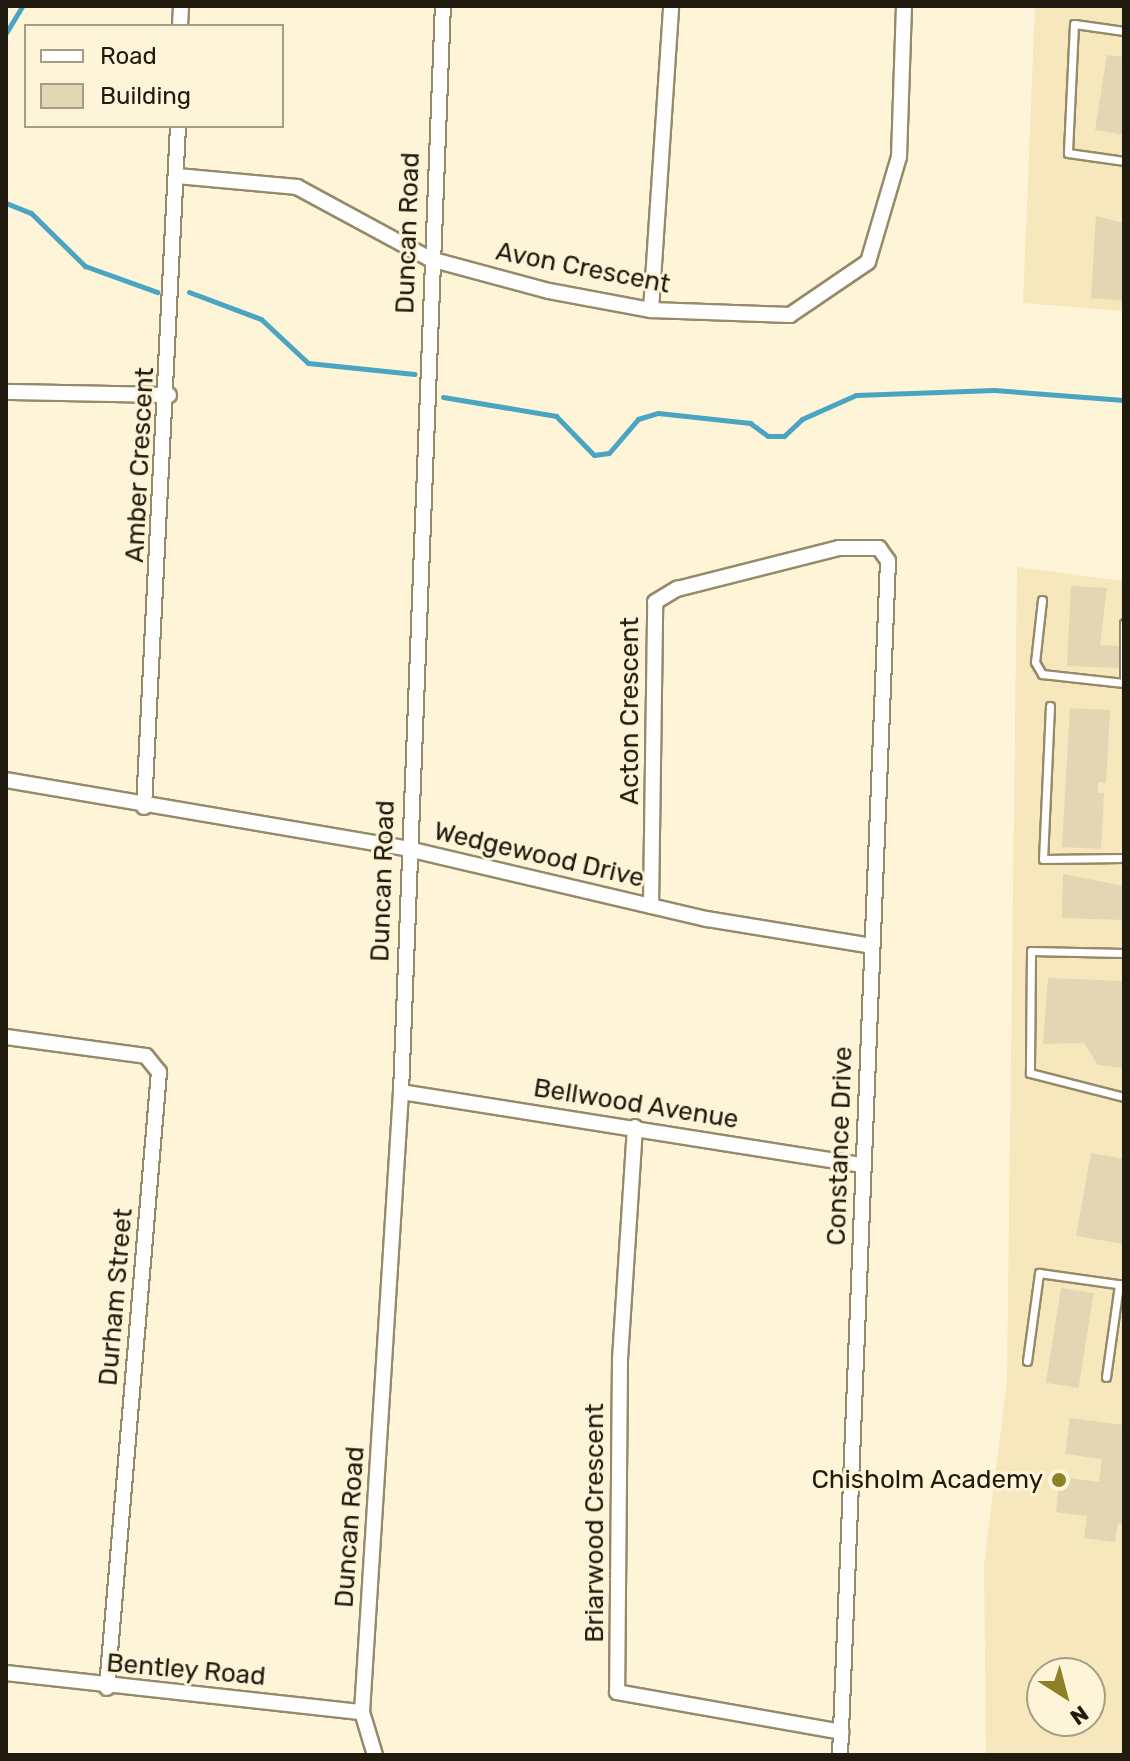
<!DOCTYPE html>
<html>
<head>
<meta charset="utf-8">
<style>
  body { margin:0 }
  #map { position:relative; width:1130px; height:1761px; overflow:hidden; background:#fef4d7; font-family:Rubik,sans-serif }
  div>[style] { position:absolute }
  .built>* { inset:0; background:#f6e7bc }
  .stream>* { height:5px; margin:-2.5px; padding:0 2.5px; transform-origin:2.5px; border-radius:2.5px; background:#4aa5c2 }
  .building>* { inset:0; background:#e3d6b3; transform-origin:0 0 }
  .roads { filter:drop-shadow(2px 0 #958a69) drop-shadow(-2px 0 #958a69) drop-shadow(0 2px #958a69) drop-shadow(0 -2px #958a69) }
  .lane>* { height:7px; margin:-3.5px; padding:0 3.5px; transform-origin:3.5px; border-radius:3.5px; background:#fff }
  .street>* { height:14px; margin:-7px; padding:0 7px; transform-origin:7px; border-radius:7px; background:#fff }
  .dots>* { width:22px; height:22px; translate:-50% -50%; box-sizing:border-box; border:4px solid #fef4d7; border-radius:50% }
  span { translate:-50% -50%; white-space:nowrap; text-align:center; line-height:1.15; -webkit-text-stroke:6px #fef4d7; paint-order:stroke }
  .street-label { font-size:26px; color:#201b0e }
  .poi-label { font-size:26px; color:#201b0e }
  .right { translate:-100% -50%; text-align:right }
  .frame { position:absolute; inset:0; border:8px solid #201b0e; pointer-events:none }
  .legend { position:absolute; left:24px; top:24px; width:260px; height:104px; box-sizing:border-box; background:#fef4d7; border:2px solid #a59d87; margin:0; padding:10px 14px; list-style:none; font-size:24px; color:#201b0e }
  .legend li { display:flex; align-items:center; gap:16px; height:40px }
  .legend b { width:40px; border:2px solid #a59d87 }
  .north { position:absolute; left:1026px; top:1657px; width:80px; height:80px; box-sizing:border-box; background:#fef4d7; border:2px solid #a59d87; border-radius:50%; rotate:144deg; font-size:22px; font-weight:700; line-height:32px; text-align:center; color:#201b0e }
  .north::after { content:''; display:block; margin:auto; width:28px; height:36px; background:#8e8027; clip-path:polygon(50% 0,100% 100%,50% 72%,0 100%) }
</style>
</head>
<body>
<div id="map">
  <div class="built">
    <div style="clip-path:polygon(1035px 6px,1124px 6px,1124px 311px,1023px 303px)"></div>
    <div style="clip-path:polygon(evenodd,1017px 567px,1124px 581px,1124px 1755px,986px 1755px,984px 1563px,1007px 1380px,1017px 567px,1042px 1673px,1090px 1673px,1090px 1721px,1042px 1721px,1042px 1673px)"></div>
  </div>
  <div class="stream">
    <div style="left:6px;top:33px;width:31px;rotate:-59deg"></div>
    <div style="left:6px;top:203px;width:27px;rotate:22deg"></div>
    <div style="left:31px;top:213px;width:76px;rotate:44.5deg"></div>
    <div style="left:85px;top:266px;width:77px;rotate:19.9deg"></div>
    <div style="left:189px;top:292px;width:77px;rotate:20.6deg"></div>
    <div style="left:261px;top:319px;width:64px;rotate:43.1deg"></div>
    <div style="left:308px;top:363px;width:107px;rotate:5.9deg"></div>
    <div style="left:443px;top:397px;width:115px;rotate:9.5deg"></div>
    <div style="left:556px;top:416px;width:54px;rotate:45.7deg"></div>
    <div style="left:594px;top:455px;width:15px;rotate:-8deg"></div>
    <div style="left:609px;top:453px;width:45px;rotate:-49.5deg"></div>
    <div style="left:638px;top:419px;width:21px;rotate:-17deg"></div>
    <div style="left:658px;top:413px;width:93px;rotate:6.2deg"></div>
    <div style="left:750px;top:423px;width:22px;rotate:36deg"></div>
    <div style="left:768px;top:436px;width:16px"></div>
    <div style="left:784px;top:436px;width:25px;rotate:-43deg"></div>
    <div style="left:802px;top:419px;width:59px;rotate:-24deg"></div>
    <div style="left:856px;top:395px;width:138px;rotate:-2.1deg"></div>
    <div style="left:994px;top:390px;width:130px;rotate:4.4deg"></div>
  </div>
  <div class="building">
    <div style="clip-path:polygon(1107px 55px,1124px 57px,1124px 135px,1095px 130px)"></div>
    <div style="clip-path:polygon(1096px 216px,1124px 223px,1124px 301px,1091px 298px)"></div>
    <div style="clip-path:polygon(1071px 586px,1107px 588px,1100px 645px,1121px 646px,1120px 668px,1067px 666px)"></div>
    <div style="clip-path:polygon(1070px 708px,1110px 710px,1106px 783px,1098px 782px,1098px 793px,1104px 793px,1101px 849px,1062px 847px)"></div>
    <div style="clip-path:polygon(1063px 874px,1124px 886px,1124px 920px,1062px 918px)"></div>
    <div style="clip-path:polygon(1048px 978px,1124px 981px,1124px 1068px,1098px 1065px,1084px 1043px,1043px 1044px)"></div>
    <div style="clip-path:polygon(1091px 1153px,1124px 1159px,1124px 1244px,1076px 1236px)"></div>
    <div style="left:1061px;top:1288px;width:33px;height:96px;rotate:9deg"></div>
    <div style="clip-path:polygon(1070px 1418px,1124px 1425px,1124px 1524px,1118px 1523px,1115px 1542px,1084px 1538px,1087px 1516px,1056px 1512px,1060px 1477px,1099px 1482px,1102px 1459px,1065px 1454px)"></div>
  </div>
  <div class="roads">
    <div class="lane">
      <div style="left:1124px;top:31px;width:50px;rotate:-172deg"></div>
      <div style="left:1074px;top:24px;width:129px;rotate:92.7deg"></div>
      <div style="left:1068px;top:153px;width:57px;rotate:8.1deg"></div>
      <div style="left:1042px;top:600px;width:62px;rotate:96.4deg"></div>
      <div style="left:1035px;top:662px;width:14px;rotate:60deg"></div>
      <div style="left:1042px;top:674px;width:82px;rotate:6.3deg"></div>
      <div style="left:1124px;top:623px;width:55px;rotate:90deg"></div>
      <div style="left:1050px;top:706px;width:153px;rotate:92.6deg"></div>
      <div style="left:1043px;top:859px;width:81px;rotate:-0.7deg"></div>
      <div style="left:1124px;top:953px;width:93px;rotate:-178.8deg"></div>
      <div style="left:1031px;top:951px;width:122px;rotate:90.5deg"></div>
      <div style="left:1030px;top:1073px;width:97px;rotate:14.3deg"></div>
      <div style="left:1027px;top:1361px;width:89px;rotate:-82.2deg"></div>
      <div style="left:1039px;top:1273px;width:86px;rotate:8deg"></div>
      <div style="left:1106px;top:1377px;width:94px;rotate:-82deg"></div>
    </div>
    <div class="street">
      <div style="left:180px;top:26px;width:20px;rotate:-87deg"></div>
      <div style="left:177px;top:176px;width:121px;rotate:5.2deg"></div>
      <div style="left:297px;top:187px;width:151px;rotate:28.4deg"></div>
      <div style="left:430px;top:259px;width:123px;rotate:15.1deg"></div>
      <div style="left:549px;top:291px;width:104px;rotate:10.6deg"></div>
      <div style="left:651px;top:310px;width:139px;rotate:2.1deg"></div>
      <div style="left:790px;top:315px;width:94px;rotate:-34.2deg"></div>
      <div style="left:868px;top:262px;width:109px;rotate:-73.6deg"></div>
      <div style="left:899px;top:157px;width:151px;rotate:-88.1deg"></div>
      <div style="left:651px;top:310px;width:305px;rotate:-86.2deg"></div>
      <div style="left:6px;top:392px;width:163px;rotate:1.1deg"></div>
      <div style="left:6px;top:780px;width:408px;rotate:9.7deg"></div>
      <div style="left:408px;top:849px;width:307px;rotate:13.2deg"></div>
      <div style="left:707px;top:919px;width:166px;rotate:9.3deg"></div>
      <div style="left:144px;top:807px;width:682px;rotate:-87.14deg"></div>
      <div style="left:651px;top:906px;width:304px;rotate:-89.2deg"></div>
      <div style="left:655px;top:602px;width:26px;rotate:-31deg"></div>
      <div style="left:677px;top:589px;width:167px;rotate:-14.2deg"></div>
      <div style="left:839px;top:548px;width:40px"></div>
      <div style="left:879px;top:548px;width:16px;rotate:55deg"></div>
      <div style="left:888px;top:561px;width:1195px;rotate:92.3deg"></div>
      <div style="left:6px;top:1037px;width:141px;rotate:7.7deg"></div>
      <div style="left:146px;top:1056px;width:21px;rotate:51deg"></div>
      <div style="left:159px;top:1072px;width:618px;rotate:94.83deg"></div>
      <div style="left:401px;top:1092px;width:468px;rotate:9deg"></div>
      <div style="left:635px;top:1127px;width:234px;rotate:93.7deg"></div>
      <div style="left:620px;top:1361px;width:331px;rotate:90.5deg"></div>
      <div style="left:617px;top:1692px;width:228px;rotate:10.1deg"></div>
      <div style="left:6px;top:1673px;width:358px;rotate:6.3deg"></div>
      <div style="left:375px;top:1755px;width:45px;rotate:-106.8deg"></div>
      <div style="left:362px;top:1712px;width:621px;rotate:-86.4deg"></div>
      <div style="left:401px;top:1092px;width:1087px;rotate:-87.79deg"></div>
    </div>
  </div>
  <div class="dots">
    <div style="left:1059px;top:1480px;background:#8e8027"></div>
  </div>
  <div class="street-label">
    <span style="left:408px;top:233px;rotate:-88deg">Duncan Road</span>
    <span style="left:583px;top:268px;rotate:11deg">Avon Crescent</span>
    <span style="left:140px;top:465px;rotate:-87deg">Amber Crescent</span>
    <span style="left:630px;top:711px;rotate:-90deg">Acton Crescent</span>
    <span style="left:539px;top:855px;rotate:13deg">Wedgewood Drive</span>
    <span style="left:383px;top:881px;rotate:-88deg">Duncan Road</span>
    <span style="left:636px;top:1104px;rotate:9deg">Bellwood Avenue</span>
    <span style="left:840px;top:1146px;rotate:-88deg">Constance Drive</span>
    <span style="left:116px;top:1297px;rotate:-85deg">Durham Street</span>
    <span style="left:595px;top:1523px;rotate:-90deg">Briarwood Crescent</span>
    <span style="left:350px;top:1527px;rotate:-86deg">Duncan Road</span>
    <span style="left:186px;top:1670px;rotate:5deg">Bentley Road</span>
  </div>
  <div class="poi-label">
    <span class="right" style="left:1043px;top:1480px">Chisholm Academy</span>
  </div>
  <div class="frame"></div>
  <ul class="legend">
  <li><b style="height:10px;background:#fff"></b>Road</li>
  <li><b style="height:22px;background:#e3d6b3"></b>Building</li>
  </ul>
  <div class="north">N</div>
</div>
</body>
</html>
